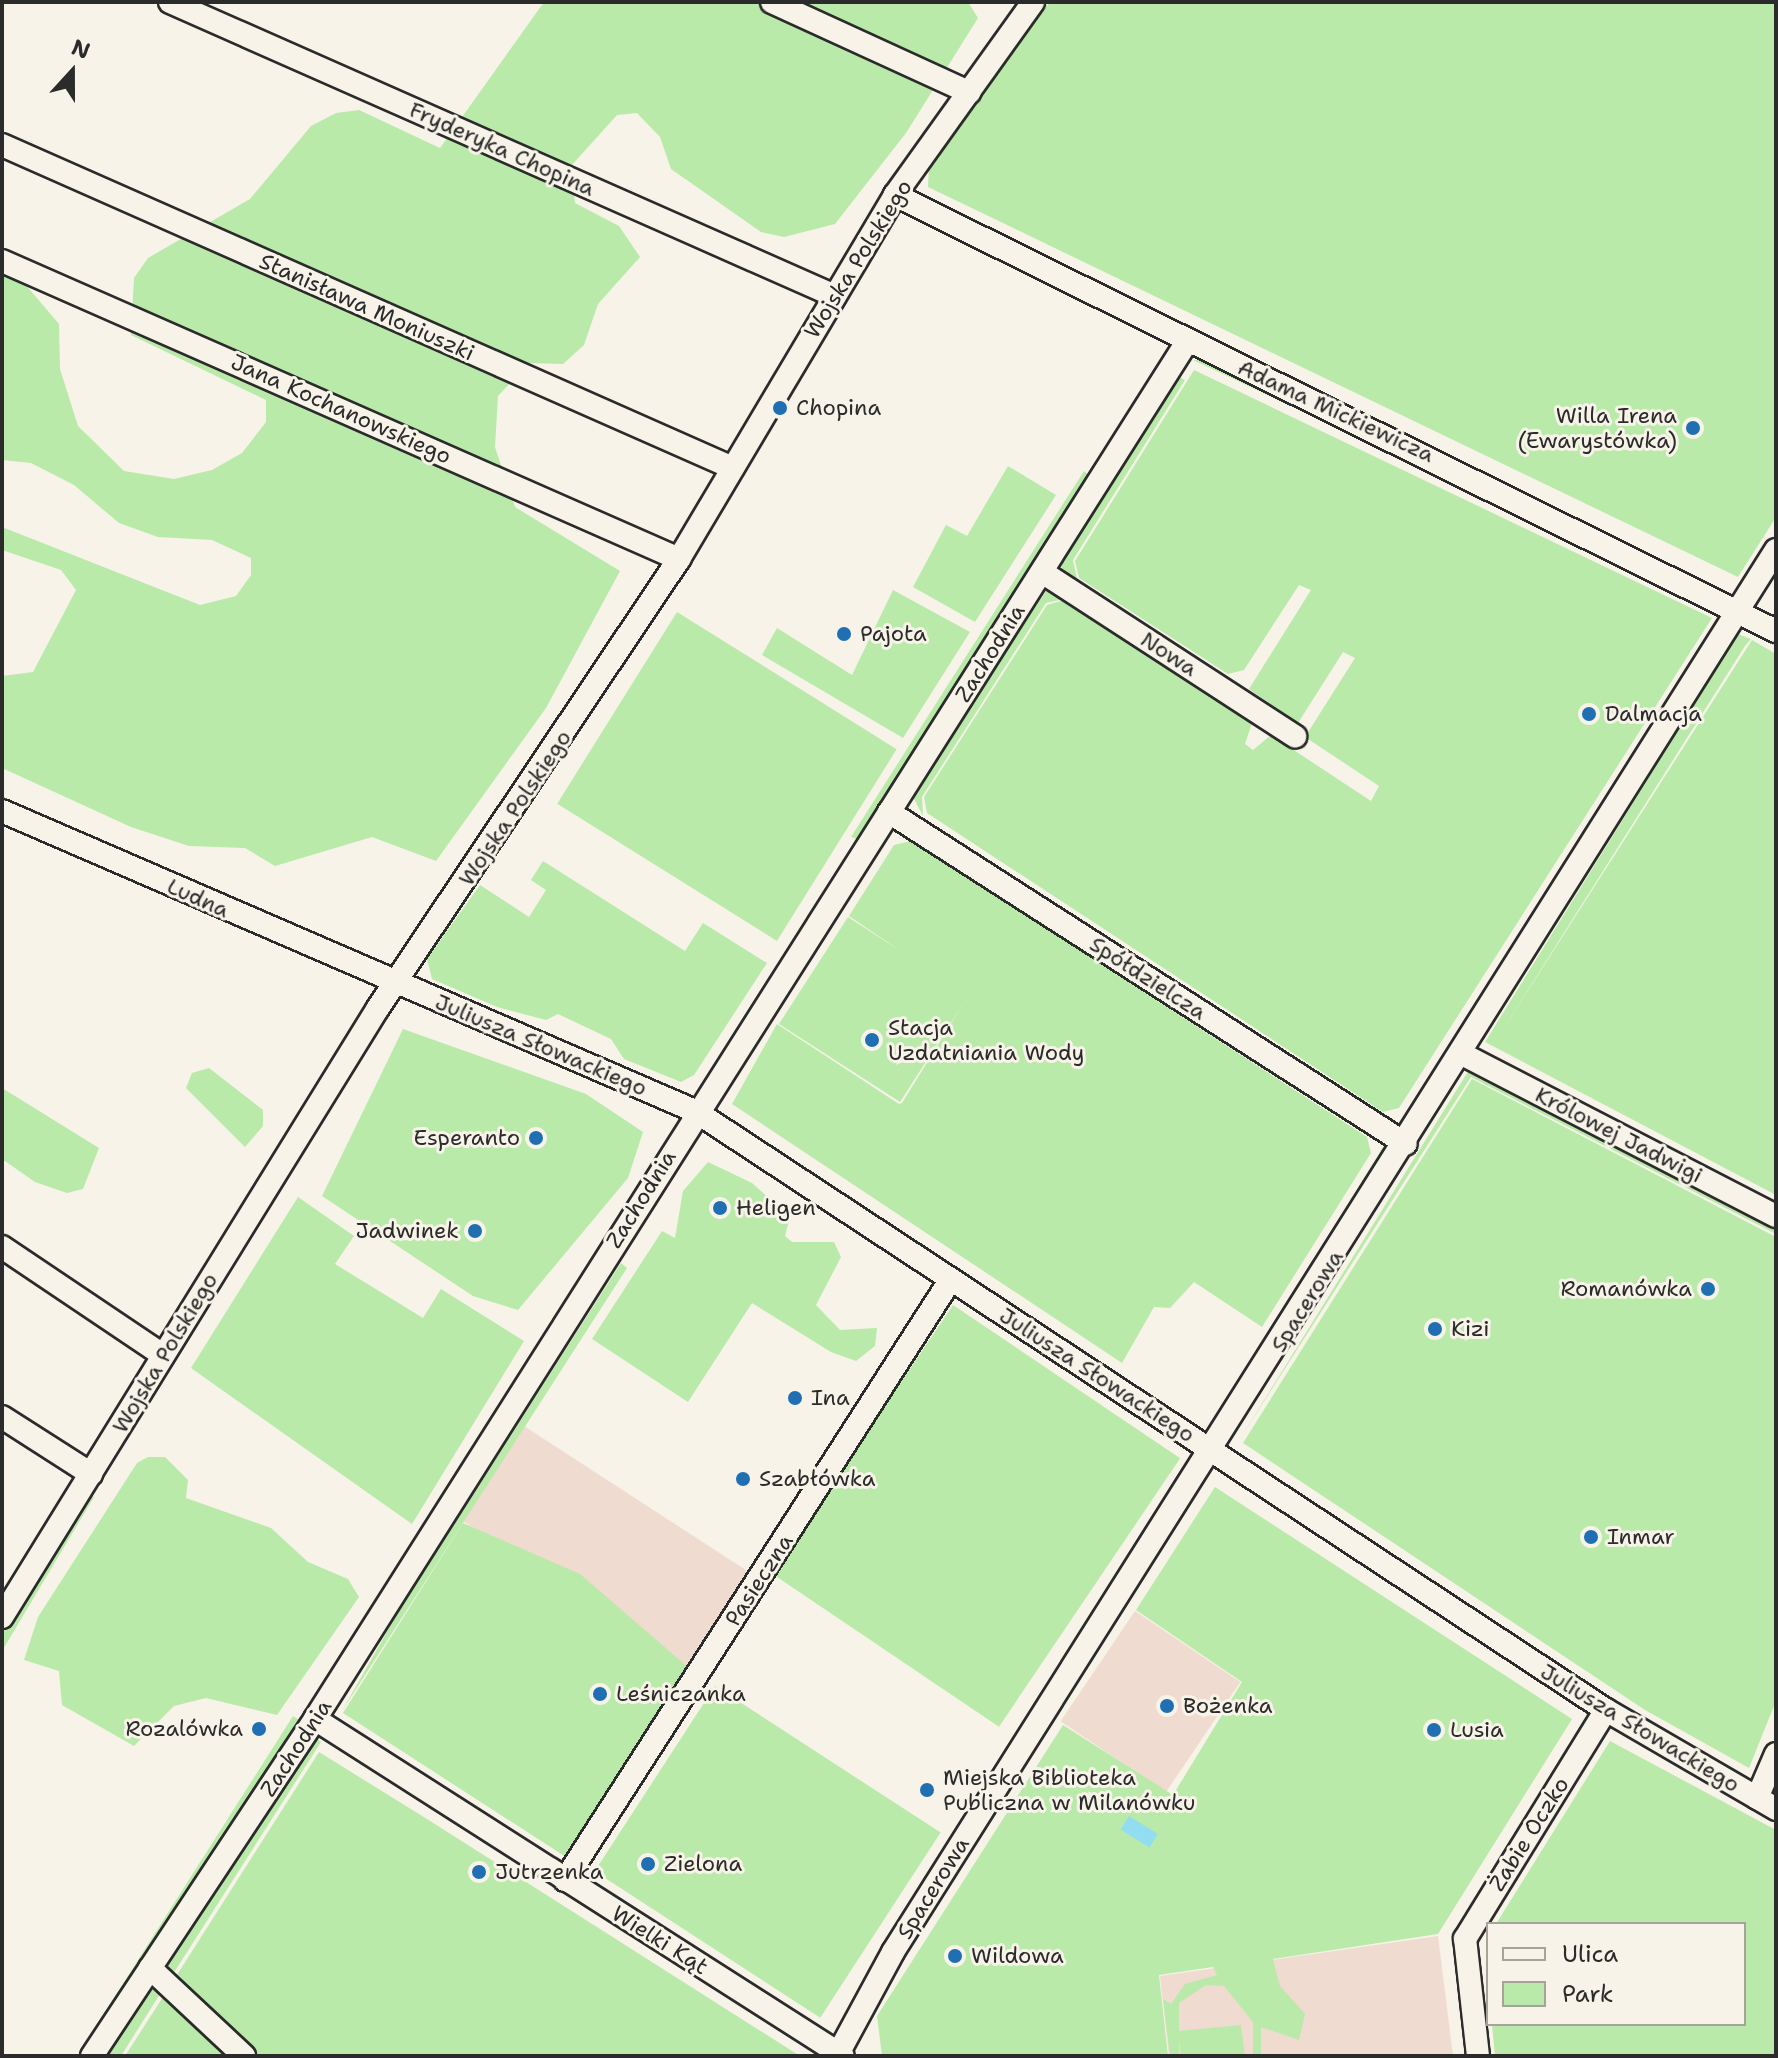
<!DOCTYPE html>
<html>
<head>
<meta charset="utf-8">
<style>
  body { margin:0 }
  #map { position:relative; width:1778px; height:2058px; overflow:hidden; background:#f7f3e8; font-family:"Shantell Sans",sans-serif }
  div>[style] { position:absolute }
  .built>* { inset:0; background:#efdbcf; transform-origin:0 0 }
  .green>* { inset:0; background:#b9eaaa; transform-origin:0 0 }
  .water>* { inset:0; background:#92ddf2; transform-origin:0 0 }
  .roads { filter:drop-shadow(2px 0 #2b2b2b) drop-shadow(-2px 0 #2b2b2b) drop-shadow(0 2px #2b2b2b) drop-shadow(0 -2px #2b2b2b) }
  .minor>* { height:22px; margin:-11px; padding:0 11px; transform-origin:11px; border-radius:11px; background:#f7f3e8 }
  .dots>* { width:22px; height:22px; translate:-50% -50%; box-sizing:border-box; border:4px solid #f7f3e8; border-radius:50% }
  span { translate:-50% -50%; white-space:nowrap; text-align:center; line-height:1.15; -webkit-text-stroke:6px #f7f3e8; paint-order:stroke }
  .street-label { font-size:22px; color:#2b2b2b }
  .poi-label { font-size:22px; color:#2b2b2b }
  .left { translate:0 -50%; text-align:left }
  .right { translate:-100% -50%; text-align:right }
  .frame { position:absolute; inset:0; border:4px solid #2b2b2b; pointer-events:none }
  .legend { position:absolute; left:1486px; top:1922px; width:260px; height:104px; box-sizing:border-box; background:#f7f3e8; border:2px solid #a5a39c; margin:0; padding:10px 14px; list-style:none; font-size:24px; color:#2b2b2b }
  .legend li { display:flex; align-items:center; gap:16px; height:40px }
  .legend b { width:40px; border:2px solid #a5a39c }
  .north { position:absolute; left:32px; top:32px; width:80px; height:80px; -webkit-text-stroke:6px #f7f3e8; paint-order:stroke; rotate:21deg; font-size:22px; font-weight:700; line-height:32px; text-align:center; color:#2b2b2b }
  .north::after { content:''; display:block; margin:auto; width:28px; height:36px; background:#2b2b2b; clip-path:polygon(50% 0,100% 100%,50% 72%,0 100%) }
</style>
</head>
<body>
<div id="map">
  <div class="built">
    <div style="left:524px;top:1426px;width:269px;height:113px;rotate:33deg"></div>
    <div style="left:1135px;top:1611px;width:127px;height:133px;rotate:34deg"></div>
    <div style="clip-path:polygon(1438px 1936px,1453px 2056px,1169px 2056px,1160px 1976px)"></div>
  </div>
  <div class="green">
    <div style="clip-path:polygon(544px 2px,968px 2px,978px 18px,906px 133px,835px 224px,784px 237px,761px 232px,671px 169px,660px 137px,637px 113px,617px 115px,571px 166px,575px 203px,619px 226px,640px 257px,598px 304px,584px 345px,563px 364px,529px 363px,498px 396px,495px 447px,515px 507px,620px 571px,546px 708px,436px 861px,372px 837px,275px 866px,245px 848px,189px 846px,131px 827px,2px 768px,2px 676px,33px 672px,76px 590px,61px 570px,2px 550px,2px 527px,200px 605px,236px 596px,251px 575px,251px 558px,212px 540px,158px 537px,119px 523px,74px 485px,31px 463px,2px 460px,2px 257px,59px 324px,60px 369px,78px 426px,124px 471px,174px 479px,212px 470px,242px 453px,266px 422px,266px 400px,131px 335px,134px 278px,148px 258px,250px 199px,311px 126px,336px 113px,359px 110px,440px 148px)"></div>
    <div style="clip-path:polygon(1050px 2px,1776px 2px,1776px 517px,1738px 577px,928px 187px,929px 167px)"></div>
    <div style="clip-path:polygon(1193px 360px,1202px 360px,1711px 608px,1306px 413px)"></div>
    <div style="clip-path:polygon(1194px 370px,1712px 618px,1399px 1108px,1383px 1112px,927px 813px,924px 797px,1047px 605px,1064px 600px,1252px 723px,1245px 744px,1253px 750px,1271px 735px,1371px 801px,1379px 786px,1305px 737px,1355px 658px,1343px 652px,1298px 723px,1249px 689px,1311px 590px,1299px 585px,1244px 670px,1228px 674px,1079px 578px,1075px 561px)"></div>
    <div style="clip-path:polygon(1174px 374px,1185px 380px,1073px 560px,1077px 579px,1062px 571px,1061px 558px)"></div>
    <div style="clip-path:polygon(1008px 466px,1056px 495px,975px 622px,913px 587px,946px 525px,967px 536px)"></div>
    <div style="clip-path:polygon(1084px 471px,1090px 476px,860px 840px,851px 837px)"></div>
    <div style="clip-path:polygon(1048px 588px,1064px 599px,1046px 603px,922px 797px,923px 816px,912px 795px)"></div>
    <div style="clip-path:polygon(893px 590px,970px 632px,903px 738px,762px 655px,777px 628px,852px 675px)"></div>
    <div style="left:677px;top:612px;width:259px;height:226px;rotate:32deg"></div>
    <div style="clip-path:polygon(1738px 634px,1751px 639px,1745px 646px,1497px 1039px,1752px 640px,1776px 654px,1776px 1195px,1485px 1042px)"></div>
    <div style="clip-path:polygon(911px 841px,1367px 1137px,1371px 1153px,1262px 1327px,1194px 1282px,1170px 1308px,1154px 1307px,1122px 1363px,732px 1104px,777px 1024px,899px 1104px,902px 1103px,965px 1001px,900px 1102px,779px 1024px,848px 917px,902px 952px,849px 916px,894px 845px)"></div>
    <div style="clip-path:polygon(543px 861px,685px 951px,703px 923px,767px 963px,694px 1075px,681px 1082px,624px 1059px,611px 1039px,558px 1014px,546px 1020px,497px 1007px,432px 979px,427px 959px,480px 885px,529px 917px,546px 890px,531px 880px)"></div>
    <div style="clip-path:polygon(403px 1029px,586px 1094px,643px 1132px,628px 1178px,518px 1310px,473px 1296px,322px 1196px)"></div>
    <div style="clip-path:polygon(209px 1068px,263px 1110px,263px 1126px,245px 1147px,186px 1088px,192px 1073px)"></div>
    <div style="clip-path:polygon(1469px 1070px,1776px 1227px,1776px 1234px,1471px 1077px,1240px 1439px)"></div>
    <div style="clip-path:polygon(1472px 1079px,1776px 1237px,1776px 1701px,1749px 1768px,1645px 1710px,1243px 1443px)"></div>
    <div style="clip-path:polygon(2px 1088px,99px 1148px,83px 1189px,67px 1193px,35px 1182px,2px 1159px)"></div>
    <div style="clip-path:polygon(1383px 1147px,1387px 1149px,1336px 1224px)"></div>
    <div style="clip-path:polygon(708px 1162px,752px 1183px,790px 1217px,785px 1236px,792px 1242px,834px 1242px,841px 1257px,816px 1305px,840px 1330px,877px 1328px,875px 1346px,856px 1361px,831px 1352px,752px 1303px,688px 1402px,592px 1339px,662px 1231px,675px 1238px,683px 1191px)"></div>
    <div style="clip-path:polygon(298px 1197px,354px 1236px,335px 1264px,423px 1318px,441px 1289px,524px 1341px,412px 1524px,191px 1368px)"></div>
    <div style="clip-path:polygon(621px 1263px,627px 1268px,342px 1711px,397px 1614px)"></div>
    <div style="left:953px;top:1305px;width:274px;height:324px;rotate:34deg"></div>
    <div style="clip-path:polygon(148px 1457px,165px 1457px,188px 1480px,186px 1498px,271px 1528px,308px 1562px,348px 1579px,359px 1597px,277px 1715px,206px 1698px,174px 1706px,134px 1746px,62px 1705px,59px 1671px,24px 1660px,38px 1617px,137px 1463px)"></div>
    <div style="clip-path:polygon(1215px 1487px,1572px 1719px,1438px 1934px,1273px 1959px,1280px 1986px,1305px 2014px,1299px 2040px,1261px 2027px,1261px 2056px,1253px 2056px,1253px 2022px,1224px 1986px,1206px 1985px,1179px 2003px,1179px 2056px,1170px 2056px,1163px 1999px,1171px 2004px,1185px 1984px,1217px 1975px,1213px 1967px,1159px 1975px,1168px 2056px,882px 2056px,877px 2016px,1063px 1725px,1173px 1795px,1242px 1682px,1136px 1610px)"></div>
    <div style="clip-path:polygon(87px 1493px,94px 1497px,2px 1651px,2px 1632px)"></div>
    <div style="clip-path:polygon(463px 1523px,580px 1574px,690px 1669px,569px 1859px,343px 1713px)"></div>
    <div style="left:715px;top:1686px;width:269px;height:221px;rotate:33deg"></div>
    <div style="clip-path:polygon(293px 1716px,302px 1722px,77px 2056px)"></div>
    <div style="clip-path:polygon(314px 1737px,321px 1742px,173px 1974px,163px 1967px)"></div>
    <div style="clip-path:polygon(1610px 1741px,1776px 1830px,1776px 2056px,1495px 2056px,1492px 2024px,1744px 2024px,1744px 1924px,1496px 1924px)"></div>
    <div style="clip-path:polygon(319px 1752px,427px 1819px,800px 2056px,260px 2056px,175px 1978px)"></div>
    <div style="clip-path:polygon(150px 1986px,160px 1994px,121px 2056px,103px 2056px)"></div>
    <div style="clip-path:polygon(163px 1997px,226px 2056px,125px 2056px)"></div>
    <div style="clip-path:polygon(1241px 2025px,1245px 2056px,1181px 2056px,1178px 2031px)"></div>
  </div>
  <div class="water">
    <div style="left:1129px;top:1816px;width:34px;height:16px;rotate:32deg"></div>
  </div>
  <div class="roads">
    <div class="minor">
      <div style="left:170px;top:2px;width:727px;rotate:23.85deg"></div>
      <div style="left:772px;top:2px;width:217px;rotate:24.6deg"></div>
      <div style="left:2px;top:145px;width:799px;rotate:23.84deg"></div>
      <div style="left:895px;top:195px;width:983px;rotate:26.33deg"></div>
      <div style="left:2px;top:261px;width:740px;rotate:23.76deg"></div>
      <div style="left:1042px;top:572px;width:302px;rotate:33deg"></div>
      <div style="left:2px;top:811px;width:755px;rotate:23.41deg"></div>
      <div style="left:695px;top:1111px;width:1090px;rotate:33.33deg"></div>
      <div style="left:1606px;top:1710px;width:197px;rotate:30.2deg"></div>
      <div style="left:889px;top:812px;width:614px;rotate:32.71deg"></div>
      <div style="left:1462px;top:1054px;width:353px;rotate:27.3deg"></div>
      <div style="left:2px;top:1247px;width:194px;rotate:33.9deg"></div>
      <div style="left:2px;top:1417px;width:106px;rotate:32.6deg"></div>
      <div style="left:2px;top:1617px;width:716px;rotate:-58.31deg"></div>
      <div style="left:378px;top:1008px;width:541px;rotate:-56.16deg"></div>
      <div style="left:679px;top:559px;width:423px;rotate:-59.3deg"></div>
      <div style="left:895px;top:195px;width:237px;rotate:-54.4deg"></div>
      <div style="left:315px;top:1719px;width:626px;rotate:32.55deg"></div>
      <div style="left:1757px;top:1798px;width:48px;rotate:-66.6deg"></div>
      <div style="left:565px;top:1880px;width:714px;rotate:-57.29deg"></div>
      <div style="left:150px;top:1968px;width:129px;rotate:43.1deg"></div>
      <div style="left:839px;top:2052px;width:114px;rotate:-61.6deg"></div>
      <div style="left:893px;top:1952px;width:1657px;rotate:-57.8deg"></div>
      <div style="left:92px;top:2056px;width:404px;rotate:-56.5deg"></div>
      <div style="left:315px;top:1719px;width:1632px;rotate:-57.66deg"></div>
      <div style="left:1478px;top:2056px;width:118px;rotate:-96.3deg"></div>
      <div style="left:1465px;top:1939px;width:269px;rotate:-58.4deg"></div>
    </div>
  </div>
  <div class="dots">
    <div style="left:780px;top:408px;background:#1f6fb2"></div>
    <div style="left:1693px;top:428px;background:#1f6fb2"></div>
    <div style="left:844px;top:634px;background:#1f6fb2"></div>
    <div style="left:1589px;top:714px;background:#1f6fb2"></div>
    <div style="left:872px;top:1040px;background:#1f6fb2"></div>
    <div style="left:536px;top:1138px;background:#1f6fb2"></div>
    <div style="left:720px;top:1208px;background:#1f6fb2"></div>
    <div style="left:475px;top:1231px;background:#1f6fb2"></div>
    <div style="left:1708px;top:1289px;background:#1f6fb2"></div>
    <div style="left:1435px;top:1329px;background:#1f6fb2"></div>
    <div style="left:795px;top:1398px;background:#1f6fb2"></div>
    <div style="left:743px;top:1479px;background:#1f6fb2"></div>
    <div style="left:1591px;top:1537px;background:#1f6fb2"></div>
    <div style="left:600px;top:1694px;background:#1f6fb2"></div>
    <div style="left:1167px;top:1706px;background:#1f6fb2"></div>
    <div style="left:259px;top:1729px;background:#1f6fb2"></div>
    <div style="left:1434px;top:1730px;background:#1f6fb2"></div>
    <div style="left:927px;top:1790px;background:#1f6fb2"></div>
    <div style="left:648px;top:1864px;background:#1f6fb2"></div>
    <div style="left:479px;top:1872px;background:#1f6fb2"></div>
    <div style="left:955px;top:1956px;background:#1f6fb2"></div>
  </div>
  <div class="street-label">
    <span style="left:502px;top:149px;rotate:24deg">Fryderyka Chopina</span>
    <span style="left:858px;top:259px;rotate:-58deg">Wojska Polskiego</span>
    <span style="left:367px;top:307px;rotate:24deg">Stanisława Moniuszki</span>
    <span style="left:341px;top:409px;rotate:24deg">Jana Kochanowskiego</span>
    <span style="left:1336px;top:411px;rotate:25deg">Adama Mickiewicza</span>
    <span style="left:990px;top:653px;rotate:-58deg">Zachodnia</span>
    <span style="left:1169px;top:654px;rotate:33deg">Nowa</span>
    <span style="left:515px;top:808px;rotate:-56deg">Wojska Polskiego</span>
    <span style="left:198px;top:898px;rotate:24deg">Ludna</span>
    <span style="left:1148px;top:978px;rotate:33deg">Spółdzielcza</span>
    <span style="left:541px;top:1045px;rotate:23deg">Juliusza Słowackiego</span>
    <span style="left:1619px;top:1135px;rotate:27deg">Królowej Jadwigi</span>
    <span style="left:641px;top:1199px;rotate:-58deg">Zachodnia</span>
    <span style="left:1307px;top:1301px;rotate:-58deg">Spacerowa</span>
    <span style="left:165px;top:1353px;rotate:-59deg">Wojska Polskiego</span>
    <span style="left:1097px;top:1375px;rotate:33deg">Juliusza Słowackiego</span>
    <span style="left:759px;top:1580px;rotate:-57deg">Pasieczna</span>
    <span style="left:1640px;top:1728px;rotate:31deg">Juliusza Słowackiego</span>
    <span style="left:296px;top:1748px;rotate:-57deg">Zachodnia</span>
    <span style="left:1529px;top:1834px;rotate:-58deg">Żabie Oczko</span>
    <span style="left:933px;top:1888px;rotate:-58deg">Spacerowa</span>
    <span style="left:660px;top:1940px;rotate:32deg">Wielki Kąt</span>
  </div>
  <div class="poi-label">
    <span class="left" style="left:796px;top:408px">Chopina</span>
    <span class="right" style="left:1677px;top:428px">Willa Irena<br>(Ewarystówka)</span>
    <span class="left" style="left:860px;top:634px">Pajota</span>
    <span class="left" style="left:1605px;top:714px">Dalmacja</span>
    <span class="left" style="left:888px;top:1040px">Stacja<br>Uzdatniania Wody</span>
    <span class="right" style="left:520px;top:1138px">Esperanto</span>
    <span class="left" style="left:736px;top:1208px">Heligen</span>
    <span class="right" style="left:459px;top:1231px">Jadwinek</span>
    <span class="right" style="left:1692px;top:1289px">Romanówka</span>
    <span class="left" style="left:1451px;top:1329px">Kizi</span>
    <span class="left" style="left:811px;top:1398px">Ina</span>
    <span class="left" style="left:759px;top:1479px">Szabłówka</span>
    <span class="left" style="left:1607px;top:1537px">Inmar</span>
    <span class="left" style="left:616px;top:1694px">Leśniczanka</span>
    <span class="left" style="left:1183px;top:1706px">Bożenka</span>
    <span class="right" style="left:243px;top:1729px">Rozalówka</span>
    <span class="left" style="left:1450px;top:1730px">Lusia</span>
    <span class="left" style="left:943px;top:1790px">Miejska Biblioteka<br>Publiczna w Milanówku</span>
    <span class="left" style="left:664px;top:1864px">Zielona</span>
    <span class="left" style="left:495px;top:1872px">Jutrzenka</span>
    <span class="left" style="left:971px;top:1956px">Wildowa</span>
  </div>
  <div class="frame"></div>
  <ul class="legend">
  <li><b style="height:10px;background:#f7f3e8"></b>Ulica</li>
  <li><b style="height:22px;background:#b9eaaa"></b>Park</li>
  </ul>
  <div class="north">N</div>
</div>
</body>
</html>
